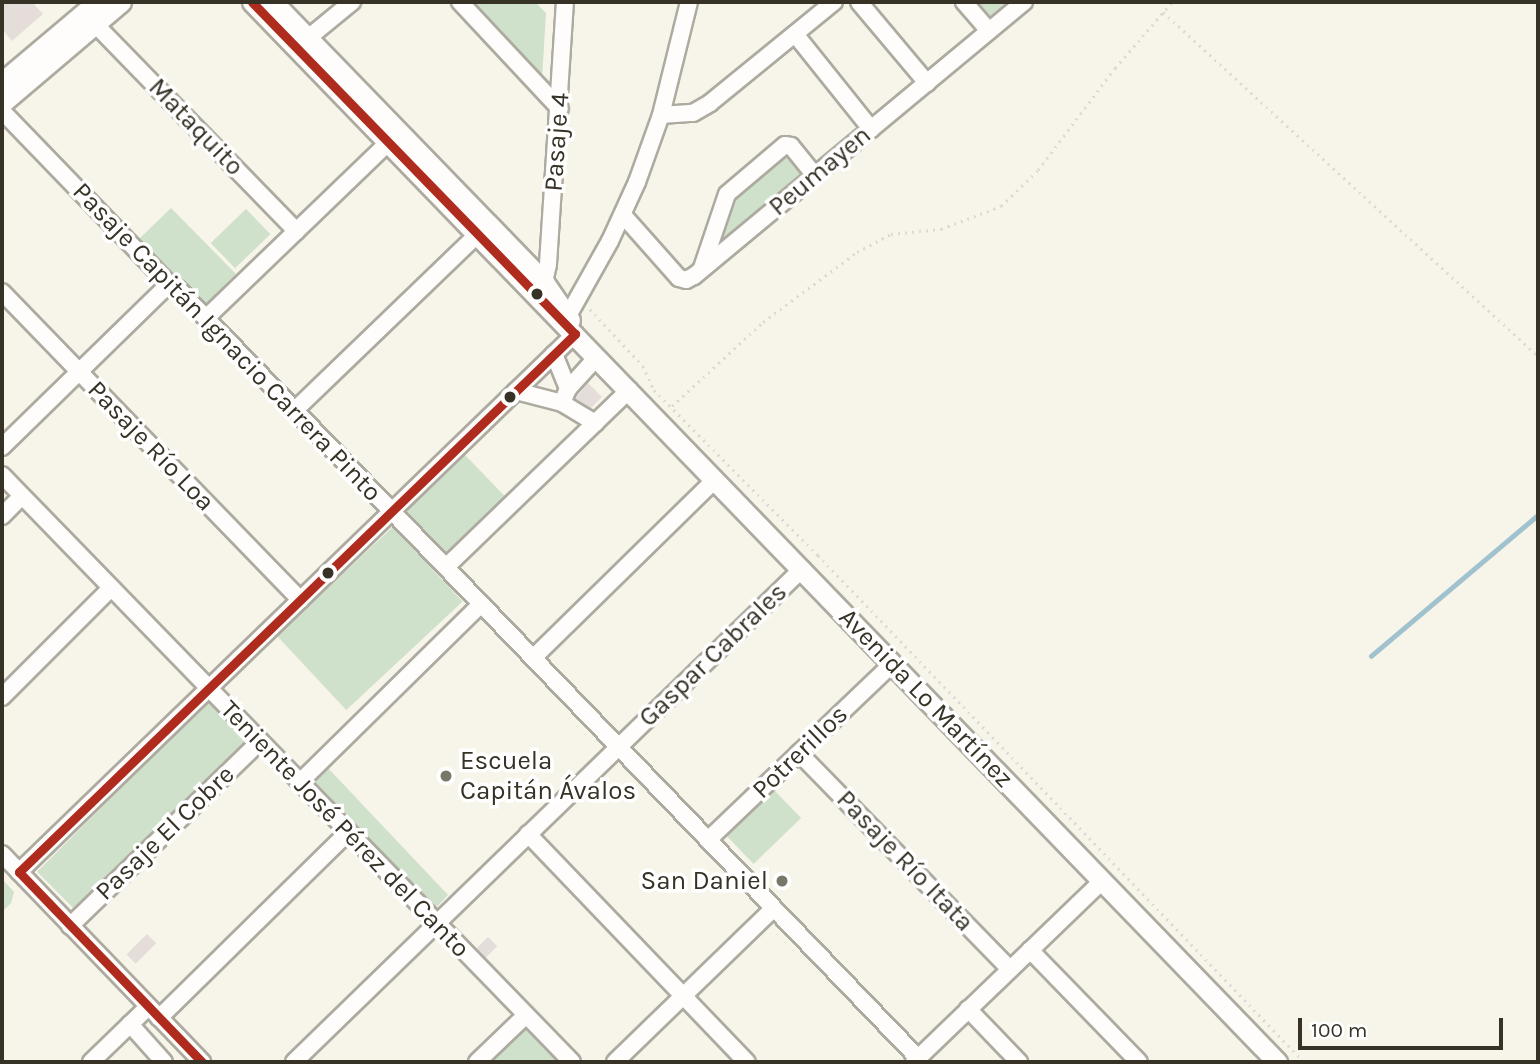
<!DOCTYPE html>
<html>
<head>
<meta charset="utf-8">
<style>
  body { margin:0 }
  #map { position:relative; width:1540px; height:1064px; overflow:hidden; background:#f7f4e9; font-family:Karla,sans-serif }
  div>[style] { position:absolute }
  .green>* { inset:0; background:#cfe0cb; transform-origin:0 0 }
  .stream>* { height:4.5px; margin:-2.25px; padding:0 2.25px; transform-origin:2.25px; border-radius:2.25px; background:#a0c2ce }
  .building>* { inset:0; background:#e4ddd9; transform-origin:0 0 }
  .path>* { height:2.5px; margin-top:-1.25px; transform-origin:0; background:repeating-linear-gradient(90deg,#dadad6 0 2px,transparent 0 7px) }
  .roads { filter:drop-shadow(2px 0 #adaaa0) drop-shadow(-2px 0 #adaaa0) drop-shadow(0 2px #adaaa0) drop-shadow(0 -2px #adaaa0) }
  .minor>* { height:16px; margin:-8px; padding:0 8px; transform-origin:8px; border-radius:8px; background:#fefdfc }
  .major>* { height:19px; margin:-9.5px; padding:0 9.5px; transform-origin:9.5px; border-radius:9.5px; background:#fefdfc }
  .bus-1>* { height:9px; margin:-4.5px; padding:0 4.5px; transform-origin:4.5px; border-radius:4.5px; background:#af2b1e }
  .dots>* { width:19px; height:19px; translate:-50% -50%; box-sizing:border-box; border:4px solid #fff; border-radius:50% }
  span { translate:-50% -50%; white-space:nowrap; text-align:center; line-height:1.15; -webkit-text-stroke:7px #fff; paint-order:stroke }
  .street-label { font-size:26px; color:#373226 }
  .poi-label { font-size:26px; color:#373226 }
  .left { translate:0 -50%; text-align:left }
  .right { translate:-100% -50%; text-align:right }
  .frame { position:absolute; inset:0; border:4px solid #373226; pointer-events:none }
  .scale { position:absolute; left:1298px; top:1018px; width:205px; height:32px; box-sizing:border-box; border:4px solid #373226; border-top:0; padding-left:9px; font-size:21px; line-height:24px; white-space:nowrap; color:#373226; -webkit-text-stroke:5px #fff; paint-order:stroke }
</style>
</head>
<body>
<div id="map">
  <div class="green">
    <div style="clip-path:polygon(471px 2px,535px 2px,546px 13px,542px 78px)"></div>
    <div style="clip-path:polygon(973px 2px,1013px 2px,987px 22px)"></div>
    <div style="clip-path:polygon(782px 152px,788px 153px,803px 174px,717px 245px,732px 197px)"></div>
    <div style="clip-path:polygon(171px 208px,236px 274px,205px 305px,171px 271px,163px 269px,138px 240px)"></div>
    <div style="left:246px;top:209px;width:35px;height:49px;rotate:46deg"></div>
    <div style="left:465px;top:455px;width:59px;height:82px;rotate:46deg"></div>
    <div style="left:393px;top:527px;width:102px;height:159px;rotate:47deg"></div>
    <div style="left:209px;top:700px;width:61px;height:243px;rotate:45deg"></div>
    <div style="clip-path:polygon(327px 767px,448px 895px,433px 911px,311px 783px,311px 779px)"></div>
    <div style="left:774px;top:790px;width:39px;height:66px;rotate:46deg"></div>
    <div style="clip-path:polygon(2px 879px,14px 892px,11px 903px,2px 912px)"></div>
    <div style="clip-path:polygon(525px 1029px,559px 1062px,490px 1062px)"></div>
  </div>
  <div class="stream">
    <div style="left:1371px;top:656px;width:219px;rotate:-40.2deg"></div>
  </div>
  <div class="building">
    <div style="clip-path:polygon(2px 2px,32px 2px,43px 14px,12px 41px,2px 29px)"></div>
    <div style="clip-path:polygon(588px 383px,602px 397px,591px 408px,575px 399px)"></div>
    <div style="left:147px;top:934px;width:13px;height:29px;rotate:45deg"></div>
    <div style="left:488px;top:937px;width:13px;height:16px;rotate:45deg"></div>
  </div>
  <div class="path">
    <div style="left:1163px;top:12px;width:509px;rotate:42.53deg"></div>
    <div style="left:590px;top:309px;width:78px;rotate:47.1deg"></div>
    <div style="left:643px;top:366px;width:26px;rotate:65deg"></div>
    <div style="left:654px;top:390px;width:233px;rotate:45.2deg"></div>
    <div style="left:818px;top:555px;width:702px;rotate:46.21deg"></div>
    <div style="left:672px;top:406px;width:124px;rotate:-42.7deg"></div>
    <div style="left:763px;top:322px;width:117px;rotate:-36.7deg"></div>
    <div style="left:857px;top:252px;width:38px;rotate:-28deg"></div>
    <div style="left:891px;top:234px;width:50px;rotate:-5.7deg"></div>
    <div style="left:941px;top:229px;width:64px;rotate:-21deg"></div>
    <div style="left:1001px;top:206px;width:52px;rotate:-44.2deg"></div>
    <div style="left:1038px;top:170px;width:128px;rotate:-53deg"></div>
    <div style="left:1115px;top:68px;width:87px;rotate:-49.2deg"></div>
  </div>
  <div class="roads">
    <div class="minor">
      <div style="left:460px;top:2px;width:146px;rotate:46.9deg"></div>
      <div style="left:859px;top:2px;width:106px;rotate:50deg"></div>
      <div style="left:964px;top:2px;width:38px;rotate:49deg"></div>
      <div style="left:95px;top:24px;width:289px;rotate:45.8deg"></div>
      <div style="left:795px;top:34px;width:122px;rotate:51.3deg"></div>
      <div style="left:308px;top:38px;width:57px;rotate:-39.3deg"></div>
      <div style="left:2px;top:111px;width:243px;rotate:46deg"></div>
      <div style="left:171px;top:286px;width:8px;rotate:23deg"></div>
      <div style="left:178px;top:289px;width:1067px;rotate:46.1deg"></div>
      <div style="left:661px;top:115px;width:32px;rotate:-4deg"></div>
      <div style="left:693px;top:113px;width:20px;rotate:-30deg"></div>
      <div style="left:710px;top:103px;width:160px;rotate:-39.2deg"></div>
      <div style="left:623px;top:215px;width:84px;rotate:48.4deg"></div>
      <div style="left:679px;top:278px;width:7px;rotate:16deg"></div>
      <div style="left:686px;top:280px;width:9px;rotate:-27deg"></div>
      <div style="left:694px;top:276px;width:429px;rotate:-39.7deg"></div>
      <div style="left:702px;top:268px;width:78px;rotate:-71.3deg"></div>
      <div style="left:727px;top:194px;width:76px;rotate:-40.2deg"></div>
      <div style="left:785px;top:145px;width:6px;rotate:9deg"></div>
      <div style="left:791px;top:146px;width:38px;rotate:51deg"></div>
      <div style="left:544px;top:282px;width:18px;rotate:-77deg"></div>
      <div style="left:548px;top:264px;width:263px;rotate:-86.3deg"></div>
      <div style="left:2px;top:292px;width:429px;rotate:45.9deg"></div>
      <div style="left:569px;top:314px;width:84px;rotate:-60.7deg"></div>
      <div style="left:610px;top:241px;width:65px;rotate:-65.4deg"></div>
      <div style="left:637px;top:182px;width:71px;rotate:-70.3deg"></div>
      <div style="left:661px;top:115px;width:116px;rotate:-76.1deg"></div>
      <div style="left:206px;top:318px;width:252px;rotate:-43.9deg"></div>
      <div style="left:554px;top:354px;width:38px;rotate:68deg"></div>
      <div style="left:516px;top:391px;width:48px;rotate:14.6deg"></div>
      <div style="left:562px;top:403px;width:39px;rotate:31deg"></div>
      <div style="left:562px;top:403px;width:15px;rotate:-67deg"></div>
      <div style="left:568px;top:389px;width:43px;rotate:-47.8deg"></div>
      <div style="left:295px;top:410px;width:252px;rotate:-43.9deg"></div>
      <div style="left:2px;top:447px;width:225px;rotate:-44.3deg"></div>
      <div style="left:163px;top:290px;width:9px;rotate:-27deg"></div>
      <div style="left:2px;top:475px;width:818px;rotate:45.84deg"></div>
      <div style="left:2px;top:516px;width:28px;rotate:-45deg"></div>
      <div style="left:446px;top:567px;width:255px;rotate:-44deg"></div>
      <div style="left:533px;top:658px;width:255px;rotate:-44.4deg"></div>
      <div style="left:2px;top:697px;width:154px;rotate:-45deg"></div>
      <div style="left:799px;top:753px;width:302px;rotate:45.7deg"></div>
      <div style="left:300px;top:782px;width:254px;rotate:-44.5deg"></div>
      <div style="left:528px;top:834px;width:316px;rotate:46.2deg"></div>
      <div style="left:708px;top:840px;width:255px;rotate:-43.7deg"></div>
      <div style="left:2px;top:854px;width:289px;rotate:46.1deg"></div>
      <div style="left:19px;top:872px;width:774px;rotate:-44.06deg"></div>
      <div style="left:70px;top:926px;width:265px;rotate:-44.2deg"></div>
      <div style="left:1030px;top:950px;width:156px;rotate:45.8deg"></div>
      <div style="left:968px;top:1009px;width:74px;rotate:46.1deg"></div>
      <div style="left:159px;top:1018px;width:265px;rotate:-44.5deg"></div>
      <div style="left:130px;top:1024px;width:51px;rotate:48.2deg"></div>
      <div style="left:91px;top:1062px;width:79px;rotate:-44deg"></div>
      <div style="left:294px;top:1062px;width:708px;rotate:-44.14deg"></div>
      <div style="left:477px;top:1062px;width:68px;rotate:-43.8deg"></div>
      <div style="left:615px;top:1062px;width:221px;rotate:-44.1deg"></div>
      <div style="left:914px;top:1062px;width:261px;rotate:-43.9deg"></div>
    </div>
    <div class="major">
      <div style="left:252px;top:2px;width:1475px;rotate:45.96deg"></div>
      <div style="left:273px;top:2px;width:390px;rotate:45.9deg"></div>
      <div style="left:544px;top:282px;width:46px;rotate:55.6deg"></div>
      <div style="left:2px;top:82px;width:124px;rotate:-40.1deg"></div>
      <div style="left:2px;top:103px;width:156px;rotate:-40.3deg"></div>
    </div>
  </div>
  <div class="bus-1">
    <div style="left:252px;top:2px;width:463px;rotate:45.8deg"></div>
    <div style="left:19px;top:872px;width:774px;rotate:-44.06deg"></div>
    <div style="left:19px;top:872px;width:264px;rotate:46.1deg"></div>
  </div>
  <div class="dots">
    <div style="left:537px;top:294px;background:#373226"></div>
    <div style="left:510px;top:397px;background:#373226"></div>
    <div style="left:328px;top:573px;background:#373226"></div>
    <div style="left:446px;top:776px;background:#7a766a"></div>
    <div style="left:782px;top:881px;background:#7a766a"></div>
  </div>
  <div class="street-label">
    <span style="left:196px;top:127px;rotate:46deg">Mataquito</span>
    <span style="left:557px;top:142px;rotate:-86deg">Pasaje 4</span>
    <span style="left:820px;top:171px;rotate:-40deg">Peumayen</span>
    <span style="left:227px;top:342px;rotate:46deg">Pasaje Capitán Ignacio Carrera Pinto</span>
    <span style="left:151px;top:446px;rotate:46deg">Pasaje Río Loa</span>
    <span style="left:713px;top:655px;rotate:-44deg">Gaspar Cabrales</span>
    <span style="left:926px;top:698px;rotate:46deg">Avenida Lo Martínez</span>
    <span style="left:800px;top:752px;rotate:-44deg">Potrerillos</span>
    <span style="left:345px;top:829px;rotate:46deg">Teniente José Pérez del Canto</span>
    <span style="left:165px;top:833px;rotate:-44deg">Pasaje El Cobre</span>
    <span style="left:905px;top:861px;rotate:46deg">Pasaje Río Itata</span>
  </div>
  <div class="poi-label">
    <span class="left" style="left:460px;top:776px">Escuela<br>Capitán Ávalos</span>
    <span class="right" style="left:768px;top:881px">San Daniel</span>
  </div>
  <div class="frame"></div>
  <div class="scale">100 m</div>
</div>
</body>
</html>
